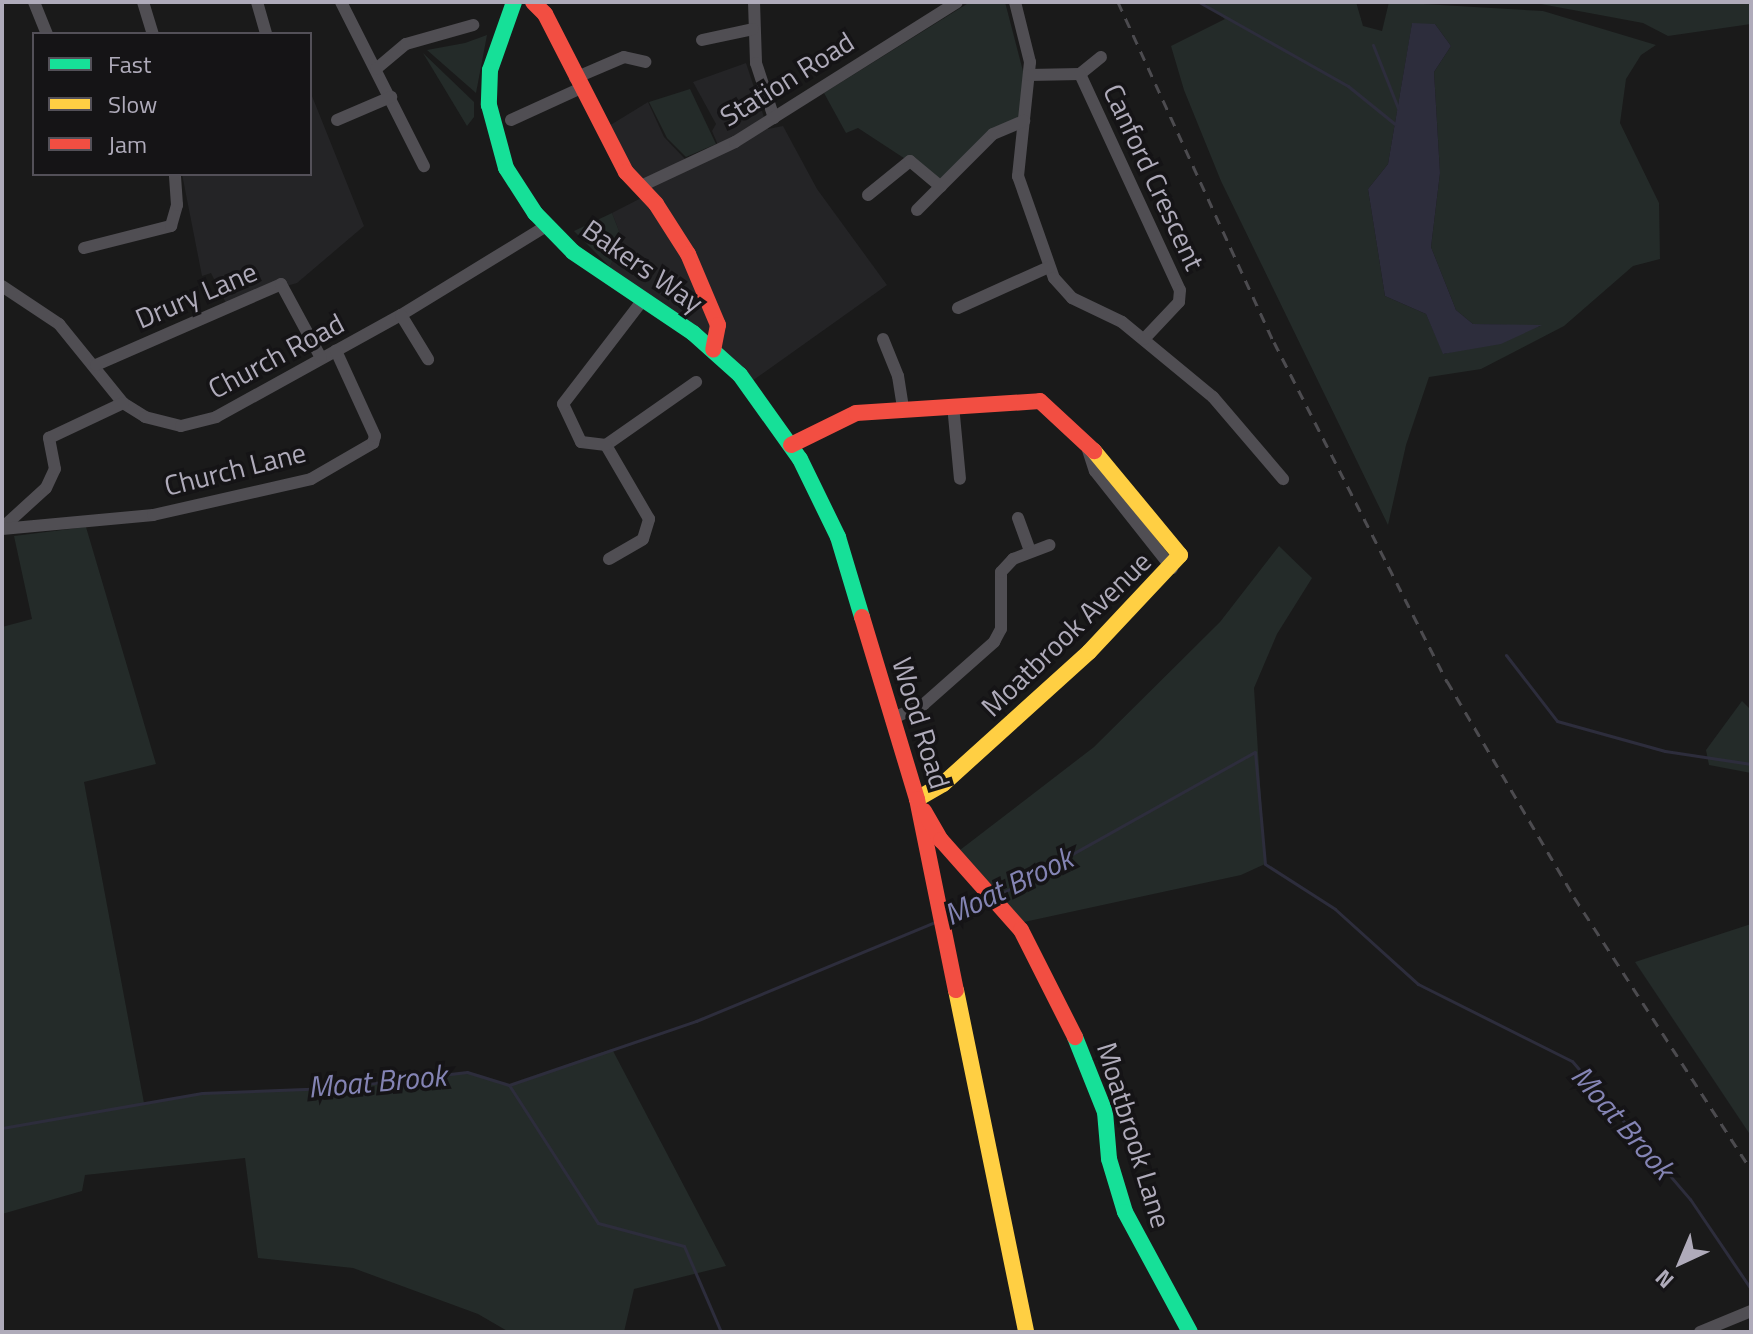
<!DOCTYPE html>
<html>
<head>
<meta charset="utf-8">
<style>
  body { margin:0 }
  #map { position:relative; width:1753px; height:1334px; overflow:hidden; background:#1a1a1a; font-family:"Titillium Web",sans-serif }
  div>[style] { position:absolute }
  .built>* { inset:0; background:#242426 }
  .green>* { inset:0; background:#242b29 }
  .water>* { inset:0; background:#2d2d3c }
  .stream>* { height:3px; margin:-1.5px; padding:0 1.5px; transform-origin:1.5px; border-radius:1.5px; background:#2d2d3c }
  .street>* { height:12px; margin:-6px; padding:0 6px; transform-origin:6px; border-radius:6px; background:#504e53 }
  .fast>* { height:16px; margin:-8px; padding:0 8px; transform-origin:8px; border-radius:8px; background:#16e098 }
  .slow>* { height:16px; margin:-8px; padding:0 8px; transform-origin:8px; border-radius:8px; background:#ffcf43 }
  .jam>* { height:16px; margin:-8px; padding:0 8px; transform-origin:8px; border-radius:8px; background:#f24e42 }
  .rail>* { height:3px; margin-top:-1.5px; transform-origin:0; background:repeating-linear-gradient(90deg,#4c4b4f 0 10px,transparent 0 18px) }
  span { translate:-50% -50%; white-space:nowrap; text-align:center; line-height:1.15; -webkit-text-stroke:7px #151416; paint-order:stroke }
  .street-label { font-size:28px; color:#afabba }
  .water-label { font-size:30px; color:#8484b4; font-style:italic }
  .frame { position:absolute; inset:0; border:4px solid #afabba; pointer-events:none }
  .legend { position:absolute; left:32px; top:32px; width:280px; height:144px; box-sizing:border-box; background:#151416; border:2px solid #535058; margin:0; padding:10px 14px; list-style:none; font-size:24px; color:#afabba }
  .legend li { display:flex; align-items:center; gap:16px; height:40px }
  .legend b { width:40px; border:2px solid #535058 }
  .north { position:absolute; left:1641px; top:1222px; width:80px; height:80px; -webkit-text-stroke:6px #151416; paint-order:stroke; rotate:224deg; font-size:22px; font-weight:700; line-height:32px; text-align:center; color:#afabba }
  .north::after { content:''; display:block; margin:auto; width:28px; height:36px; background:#afabba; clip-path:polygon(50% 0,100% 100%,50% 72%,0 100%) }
</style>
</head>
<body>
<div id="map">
  <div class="built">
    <div style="clip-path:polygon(746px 63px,768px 129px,783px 126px,817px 189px,887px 285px,752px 381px,610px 267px,622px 239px,612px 213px,647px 195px,604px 129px,648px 102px,664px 137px,686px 160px,718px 145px,712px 131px,716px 124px,693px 82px)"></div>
    <div style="clip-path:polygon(310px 91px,364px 226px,297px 283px,226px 303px,211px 273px,202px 276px,182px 174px,310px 174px)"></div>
  </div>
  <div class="green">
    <div style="clip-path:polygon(970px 2px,1005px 2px,1024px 75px,1019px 119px,939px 181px,858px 128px,846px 133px,824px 93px)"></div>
    <div style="clip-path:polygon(evenodd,1203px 2px,1356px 2px,1363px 26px,1382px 31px,1389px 2px,1543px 11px,1656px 45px,1641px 55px,1626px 79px,1620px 123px,1659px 203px,1660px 259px,1633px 266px,1564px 326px,1481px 369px,1429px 377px,1406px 445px,1388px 525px,1221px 181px,1184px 90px,1171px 46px,1225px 19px,1203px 2px,1412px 24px,1435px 24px,1451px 46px,1434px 72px,1440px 173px,1431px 247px,1456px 310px,1473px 324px,1540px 326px,1444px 354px,1426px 314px,1385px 296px,1368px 189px,1388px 164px,1412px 24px)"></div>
    <div style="clip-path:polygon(1530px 2px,1751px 2px,1751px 24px,1668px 36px,1643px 23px)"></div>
    <div style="clip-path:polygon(487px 35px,476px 93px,427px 50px,465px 43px)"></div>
    <div style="clip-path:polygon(423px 53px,474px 102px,474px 117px,467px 126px)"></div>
    <div style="clip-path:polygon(690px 89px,716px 144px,686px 157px,667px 138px,649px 102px)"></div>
    <div style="clip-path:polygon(612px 213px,622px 239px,610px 267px,574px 231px)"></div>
    <div style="clip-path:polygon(86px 527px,156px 764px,84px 782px,144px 1103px,202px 1093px,331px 1088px,467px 1072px,509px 1085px,612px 1049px,726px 1266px,634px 1289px,624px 1332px,509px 1332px,478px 1314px,353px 1268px,258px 1258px,245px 1158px,85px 1175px,82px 1191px,2px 1214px,2px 627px,32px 619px,14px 536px)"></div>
    <div style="clip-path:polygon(1279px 546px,1312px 578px,1277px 634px,1254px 688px,1265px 864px,1241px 875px,1024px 922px,960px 850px,1094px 747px,1220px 622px)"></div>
    <div style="clip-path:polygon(1742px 701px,1751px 710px,1751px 773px,1709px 765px,1706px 750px)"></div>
    <div style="clip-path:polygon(1751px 924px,1751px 1136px,1635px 962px)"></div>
  </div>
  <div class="water">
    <div style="clip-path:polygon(1412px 23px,1435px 24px,1451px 46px,1434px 72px,1440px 173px,1431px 247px,1456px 310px,1473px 324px,1542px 325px,1501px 344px,1443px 354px,1426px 314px,1385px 296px,1368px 189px,1388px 164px)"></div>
  </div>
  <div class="stream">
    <div style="left:1199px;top:2px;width:171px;rotate:29.4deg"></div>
    <div style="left:1348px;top:86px;width:60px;rotate:39deg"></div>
    <div style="left:1373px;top:45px;width:68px;rotate:68.4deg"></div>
    <div style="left:1506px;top:655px;width:83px;rotate:52.3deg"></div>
    <div style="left:1557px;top:721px;width:112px;rotate:15.5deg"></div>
    <div style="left:1665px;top:751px;width:87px;rotate:8.6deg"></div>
    <div style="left:997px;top:896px;width:295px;rotate:-29.2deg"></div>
    <div style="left:1255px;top:752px;width:112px;rotate:84.9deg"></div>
    <div style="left:1265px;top:864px;width:83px;rotate:32.7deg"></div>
    <div style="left:1335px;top:909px;width:112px;rotate:42.1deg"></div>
    <div style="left:1418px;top:984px;width:172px;rotate:26.6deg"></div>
    <div style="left:1572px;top:1061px;width:182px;rotate:49.5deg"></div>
    <div style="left:1690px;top:1199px;width:109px;rotate:55.9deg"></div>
    <div style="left:946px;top:918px;width:45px;rotate:-23.7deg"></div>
    <div style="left:509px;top:1085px;width:164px;rotate:57.2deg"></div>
    <div style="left:598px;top:1223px;width:89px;rotate:15deg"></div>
    <div style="left:684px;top:1246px;width:94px;rotate:66.7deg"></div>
    <div style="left:2px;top:1128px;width:203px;rotate:-9.9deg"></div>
    <div style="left:202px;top:1093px;width:129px;rotate:-2.2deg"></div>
    <div style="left:331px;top:1088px;width:137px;rotate:-6.7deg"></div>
    <div style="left:467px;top:1072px;width:44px;rotate:17.2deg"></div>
    <div style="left:509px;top:1085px;width:198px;rotate:-18.9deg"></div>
    <div style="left:696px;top:1021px;width:259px;rotate:-22.5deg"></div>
  </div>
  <div class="street">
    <div style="left:34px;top:2px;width:35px;rotate:68deg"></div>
    <div style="left:143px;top:2px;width:34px;rotate:73deg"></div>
    <div style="left:257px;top:2px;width:33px;rotate:74deg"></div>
    <div style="left:341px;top:2px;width:184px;rotate:63.2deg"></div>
    <div style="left:754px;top:2px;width:61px;rotate:88.1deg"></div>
    <div style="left:756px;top:63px;width:58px;rotate:71.9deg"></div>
    <div style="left:1015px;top:2px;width:62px;rotate:76deg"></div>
    <div style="left:1030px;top:62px;width:115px;rotate:96deg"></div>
    <div style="left:1018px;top:176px;width:108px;rotate:70.6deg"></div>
    <div style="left:1054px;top:278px;width:27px;rotate:48deg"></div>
    <div style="left:1072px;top:298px;width:55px;rotate:25.6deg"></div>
    <div style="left:1122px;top:322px;width:118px;rotate:39.5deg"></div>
    <div style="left:1213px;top:397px;width:108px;rotate:49.5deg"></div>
    <div style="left:702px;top:40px;width:52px;rotate:-12.2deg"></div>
    <div style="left:376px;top:69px;width:39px;rotate:-40deg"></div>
    <div style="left:406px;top:44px;width:70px;rotate:-15.8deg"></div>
    <div style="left:1080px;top:74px;width:27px;rotate:-39deg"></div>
    <div style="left:1029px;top:75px;width:51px;rotate:-1.1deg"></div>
    <div style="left:1080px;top:74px;width:238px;rotate:65.2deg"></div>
    <div style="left:1180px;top:290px;width:12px;rotate:95deg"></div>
    <div style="left:1179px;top:302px;width:51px;rotate:133.4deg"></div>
    <div style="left:575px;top:78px;width:53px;rotate:-23.2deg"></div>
    <div style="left:624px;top:57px;width:22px;rotate:13deg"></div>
    <div style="left:337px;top:120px;width:59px;rotate:-23.1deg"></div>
    <div style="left:511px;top:120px;width:75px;rotate:-24.5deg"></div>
    <div style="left:639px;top:187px;width:106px;rotate:-25.1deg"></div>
    <div style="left:735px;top:142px;width:262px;rotate:-32.2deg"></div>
    <div style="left:868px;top:195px;width:54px;rotate:-39deg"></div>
    <div style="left:910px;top:161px;width:40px;rotate:40deg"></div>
    <div style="left:917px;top:210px;width:107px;rotate:-45deg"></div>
    <div style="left:993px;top:134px;width:34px;rotate:-23deg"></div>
    <div style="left:84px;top:248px;width:90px;rotate:-14.2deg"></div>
    <div style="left:171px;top:226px;width:22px;rotate:-74deg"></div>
    <div style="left:177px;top:205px;width:31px;rotate:-94deg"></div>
    <div style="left:2px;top:286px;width:69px;rotate:33.7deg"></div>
    <div style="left:59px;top:324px;width:102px;rotate:51deg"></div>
    <div style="left:123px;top:403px;width:26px;rotate:32deg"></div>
    <div style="left:145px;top:417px;width:37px;rotate:14deg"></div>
    <div style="left:181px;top:426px;width:36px;rotate:-14deg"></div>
    <div style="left:216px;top:417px;width:211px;rotate:-28.9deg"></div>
    <div style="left:401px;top:315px;width:170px;rotate:-31.5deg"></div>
    <div style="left:958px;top:308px;width:100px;rotate:-24.3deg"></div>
    <div style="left:401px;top:315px;width:52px;rotate:58.5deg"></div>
    <div style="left:883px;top:339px;width:40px;rotate:68deg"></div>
    <div style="left:898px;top:376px;width:32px;rotate:81deg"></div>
    <div style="left:96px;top:365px;width:202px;rotate:-23.6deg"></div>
    <div style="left:281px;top:284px;width:84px;rotate:61.6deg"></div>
    <div style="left:953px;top:405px;width:74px;rotate:84.6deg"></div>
    <div style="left:606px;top:445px;width:110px;rotate:-35deg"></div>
    <div style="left:1088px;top:450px;width:22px;rotate:72deg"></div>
    <div style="left:1095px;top:471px;width:124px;rotate:51.6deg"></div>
    <div style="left:1018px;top:518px;width:35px;rotate:70deg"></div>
    <div style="left:2px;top:528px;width:59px;rotate:-42.3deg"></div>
    <div style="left:46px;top:488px;width:21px;rotate:-65deg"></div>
    <div style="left:55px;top:469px;width:32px;rotate:-101deg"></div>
    <div style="left:49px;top:438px;width:82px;rotate:-25.3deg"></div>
    <div style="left:2px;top:529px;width:152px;rotate:-5.3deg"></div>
    <div style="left:153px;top:515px;width:162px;rotate:-12.8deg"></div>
    <div style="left:311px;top:479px;width:72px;rotate:-30.1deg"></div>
    <div style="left:373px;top:443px;width:7px;rotate:-74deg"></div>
    <div style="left:375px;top:436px;width:94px;rotate:-114.6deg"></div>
    <div style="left:609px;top:559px;width:39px;rotate:-30deg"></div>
    <div style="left:643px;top:539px;width:21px;rotate:-73deg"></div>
    <div style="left:649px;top:519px;width:86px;rotate:-120.2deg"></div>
    <div style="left:606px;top:445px;width:25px;rotate:-173deg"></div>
    <div style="left:581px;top:442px;width:42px;rotate:-115.3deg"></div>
    <div style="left:563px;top:404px;width:130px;rotate:-52.5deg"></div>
    <div style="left:891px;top:719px;width:36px;rotate:-24deg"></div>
    <div style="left:924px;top:704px;width:94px;rotate:-41.5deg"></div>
    <div style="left:994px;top:642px;width:15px;rotate:-62deg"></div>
    <div style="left:1001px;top:629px;width:57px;rotate:-90deg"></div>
    <div style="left:1001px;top:572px;width:18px;rotate:-47deg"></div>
    <div style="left:1013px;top:559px;width:39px;rotate:-21deg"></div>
    <div style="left:1700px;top:1332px;width:55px;rotate:-22.4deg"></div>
  </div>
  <div class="fast">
    <div style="left:514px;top:2px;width:72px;rotate:109.4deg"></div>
    <div style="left:490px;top:70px;width:35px;rotate:92deg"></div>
    <div style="left:489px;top:105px;width:65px;rotate:74.9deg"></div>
    <div style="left:506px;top:168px;width:54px;rotate:57.2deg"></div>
    <div style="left:535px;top:213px;width:54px;rotate:45.7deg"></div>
    <div style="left:573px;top:252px;width:145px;rotate:34deg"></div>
    <div style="left:693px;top:333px;width:63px;rotate:41.8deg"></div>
    <div style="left:740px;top:375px;width:103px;rotate:54.5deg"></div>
    <div style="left:800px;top:459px;width:87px;rotate:64deg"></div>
    <div style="left:838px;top:537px;width:84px;rotate:73.3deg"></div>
    <div style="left:1075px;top:1037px;width:81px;rotate:68.2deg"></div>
    <div style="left:1105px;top:1112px;width:47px;rotate:85.1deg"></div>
    <div style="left:1109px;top:1159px;width:55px;rotate:73.2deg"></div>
    <div style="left:1125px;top:1212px;width:136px;rotate:61.6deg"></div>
  </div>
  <div class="slow">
    <div style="left:917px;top:799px;width:30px;rotate:-30deg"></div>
    <div style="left:943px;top:784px;width:197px;rotate:-42.1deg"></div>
    <div style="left:1089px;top:652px;width:133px;rotate:-46.8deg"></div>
    <div style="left:1180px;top:555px;width:135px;rotate:-129.6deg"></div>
    <div style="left:956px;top:990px;width:349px;rotate:78.4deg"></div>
  </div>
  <div class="jam">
    <div style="left:533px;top:2px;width:17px;rotate:45deg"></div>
    <div style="left:545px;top:14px;width:178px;rotate:62.9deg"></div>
    <div style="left:626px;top:172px;width:44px;rotate:46.8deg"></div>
    <div style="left:656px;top:204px;width:59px;rotate:57.4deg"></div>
    <div style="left:688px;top:254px;width:77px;rotate:67.1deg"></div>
    <div style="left:718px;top:325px;width:25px;rotate:101deg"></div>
    <div style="left:791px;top:445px;width:72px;rotate:-26.2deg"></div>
    <div style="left:856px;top:413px;width:184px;rotate:-3.7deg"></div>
    <div style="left:1040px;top:401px;width:74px;rotate:42.8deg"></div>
    <div style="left:862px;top:617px;width:190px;rotate:73.2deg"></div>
    <div style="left:917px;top:799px;width:195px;rotate:78.5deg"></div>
    <div style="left:924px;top:811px;width:34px;rotate:60deg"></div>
    <div style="left:941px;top:840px;width:120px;rotate:48.4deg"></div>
    <div style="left:1021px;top:930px;width:120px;rotate:63.2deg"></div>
  </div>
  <div class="rail">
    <div style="left:1118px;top:2px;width:374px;rotate:65.4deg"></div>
    <div style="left:1274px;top:342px;width:381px;rotate:63deg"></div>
    <div style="left:1447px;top:681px;width:251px;rotate:59.5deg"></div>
    <div style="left:1574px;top:897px;width:325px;rotate:57deg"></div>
  </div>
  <div class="street-label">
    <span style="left:787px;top:79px;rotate:-32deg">Station Road</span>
    <span style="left:1154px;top:177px;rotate:65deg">Canford Crescent</span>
    <span style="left:643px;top:266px;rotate:35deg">Bakers Way</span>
    <span style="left:196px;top:295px;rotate:-23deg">Drury Lane</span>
    <span style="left:276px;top:356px;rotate:-28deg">Church Road</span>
    <span style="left:235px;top:469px;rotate:-14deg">Church Lane</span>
    <span style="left:1066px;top:634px;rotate:-44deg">Moatbrook Avenue</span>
    <span style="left:921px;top:723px;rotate:73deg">Wood Road</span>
    <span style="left:1134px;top:1135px;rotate:73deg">Moatbrook Lane</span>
  </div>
  <div class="water-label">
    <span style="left:1008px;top:886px;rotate:-26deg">Moat Brook</span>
    <span style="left:377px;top:1081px;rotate:-5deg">Moat Brook</span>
    <span style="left:1623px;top:1122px;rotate:49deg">Moat Brook</span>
  </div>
  <div class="frame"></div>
  <ul class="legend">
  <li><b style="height:10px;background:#16e098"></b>Fast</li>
  <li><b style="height:10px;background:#ffcf43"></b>Slow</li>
  <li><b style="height:10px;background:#f24e42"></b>Jam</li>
  </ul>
  <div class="north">N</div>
</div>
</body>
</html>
